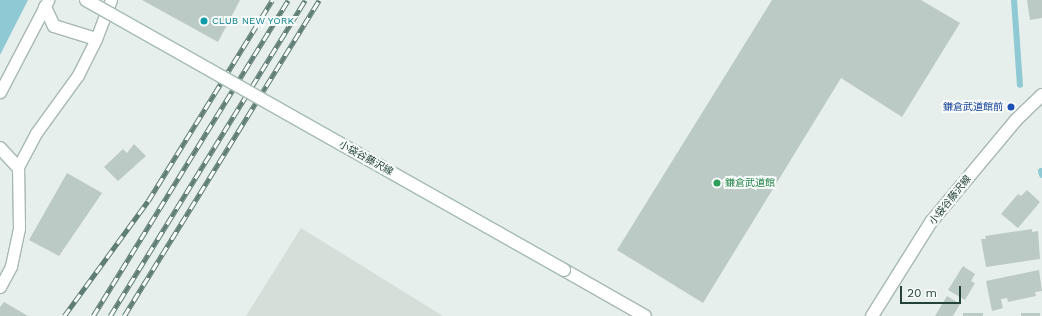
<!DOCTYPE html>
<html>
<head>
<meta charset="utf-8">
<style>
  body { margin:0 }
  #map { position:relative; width:1042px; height:316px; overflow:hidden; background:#e6efeb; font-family:"Work Sans","Noto Sans JP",sans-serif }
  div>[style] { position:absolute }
  .built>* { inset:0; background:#d4dfda }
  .water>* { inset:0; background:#8ec9d4 }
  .stream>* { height:6px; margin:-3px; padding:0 3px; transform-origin:3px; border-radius:3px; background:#8ec9d4 }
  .building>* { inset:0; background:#bbcac4; transform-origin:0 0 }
  .roads { filter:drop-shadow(1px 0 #a8b8b2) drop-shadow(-1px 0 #a8b8b2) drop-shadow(0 1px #a8b8b2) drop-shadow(0 -1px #a8b8b2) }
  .service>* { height:11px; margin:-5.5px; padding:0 5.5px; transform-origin:5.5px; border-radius:5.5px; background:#fff }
  .pedestrian>* { height:12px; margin:-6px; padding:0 6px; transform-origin:6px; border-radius:6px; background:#fff }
  .secondary>* { height:12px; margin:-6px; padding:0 6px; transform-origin:6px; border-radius:6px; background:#fff }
  .rail>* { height:4.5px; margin-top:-2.25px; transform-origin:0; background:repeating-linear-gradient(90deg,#f7fbf9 0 9px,#5f7d75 0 18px); box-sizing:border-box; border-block:1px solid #5f7d75 }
  .bridges { filter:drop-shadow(1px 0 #a4bbb3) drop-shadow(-1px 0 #a4bbb3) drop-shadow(0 1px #a4bbb3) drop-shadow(0 -1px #a4bbb3) }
  .secondary-bridge>* { height:12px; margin:-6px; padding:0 6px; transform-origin:6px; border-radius:6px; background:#fff }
  .dots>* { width:11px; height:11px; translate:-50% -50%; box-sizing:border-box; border:2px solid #f7fbf9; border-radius:50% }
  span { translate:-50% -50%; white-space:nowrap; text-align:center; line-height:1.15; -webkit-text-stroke:4px #f7fbf9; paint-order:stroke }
  .culture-label { font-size:10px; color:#0d838f }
  .left { translate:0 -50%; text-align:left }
  .transit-label { font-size:10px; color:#164399 }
  .right { translate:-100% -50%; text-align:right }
  .street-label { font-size:10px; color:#24423a }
  .leisure-label { font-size:10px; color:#27864d }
  .scale { position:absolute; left:900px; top:286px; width:61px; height:18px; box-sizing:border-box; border:2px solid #24423a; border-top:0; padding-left:5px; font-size:12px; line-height:14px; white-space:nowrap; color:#24423a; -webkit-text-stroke:3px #f7fbf9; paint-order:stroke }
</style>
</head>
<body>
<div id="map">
  <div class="built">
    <div style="clip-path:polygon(301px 228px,443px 316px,246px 316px)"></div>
  </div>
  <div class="water">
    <div style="clip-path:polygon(0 0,28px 0,0 55px)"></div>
  </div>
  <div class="stream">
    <div style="left:1014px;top:0;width:85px;rotate:86deg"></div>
    <div style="left:1041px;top:171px;width:4px;rotate:76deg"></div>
  </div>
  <div class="building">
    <div style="clip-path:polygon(142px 0,240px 0,218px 42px)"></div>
    <div style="clip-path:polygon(772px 0,921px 0,960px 23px,902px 117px,841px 78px,703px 303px,617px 250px)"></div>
    <div style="clip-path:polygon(1027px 0,1042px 0,1042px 18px,1030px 20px)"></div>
    <div style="clip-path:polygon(134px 144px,146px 156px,118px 181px,104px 167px,123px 149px,127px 153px)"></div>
    <div style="clip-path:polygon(67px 173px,102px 193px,59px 256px,29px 240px)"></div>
    <div style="clip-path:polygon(1027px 190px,1040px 202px,1018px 228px,1001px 214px,1018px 194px,1021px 196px)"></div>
    <div style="clip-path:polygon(1032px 229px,1032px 232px,1038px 231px,1040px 259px,986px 267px,981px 239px,986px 239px,985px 236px)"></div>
    <div style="clip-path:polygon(963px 266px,975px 274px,971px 281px,975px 283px,965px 300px,948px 290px)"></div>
    <div style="clip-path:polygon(1039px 270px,1042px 291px,1035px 292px,1036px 296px,1008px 302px,1007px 298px,1001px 299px,1003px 308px,992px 311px,986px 281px)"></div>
    <div style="clip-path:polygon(947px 296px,960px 304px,953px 316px,935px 316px)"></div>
    <div style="clip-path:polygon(4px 302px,28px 316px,0 316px,0 307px)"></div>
    <div style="left:963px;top:313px;width:20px;height:3px"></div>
    <div style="left:1021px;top:313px;width:19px;height:3px"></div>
  </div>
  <div class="roads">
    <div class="service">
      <div style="left:0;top:92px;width:104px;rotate:-62.4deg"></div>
      <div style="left:0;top:287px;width:24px;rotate:-62deg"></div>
      <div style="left:11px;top:266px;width:39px;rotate:-78deg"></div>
      <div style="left:19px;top:228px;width:61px;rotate:-90.9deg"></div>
      <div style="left:18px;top:167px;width:38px;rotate:-62deg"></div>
      <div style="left:36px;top:133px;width:72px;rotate:-54.1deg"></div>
      <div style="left:78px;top:75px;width:40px;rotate:-63.4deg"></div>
      <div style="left:96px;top:39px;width:42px;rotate:-69deg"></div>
    </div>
    <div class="pedestrian">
      <div style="left:45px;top:7px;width:21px;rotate:65deg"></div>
      <div style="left:54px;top:26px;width:44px;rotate:17.2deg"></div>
      <div style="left:0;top:148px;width:26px;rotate:47deg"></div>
    </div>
    <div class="secondary">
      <div style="left:564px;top:270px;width:93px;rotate:29.6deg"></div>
      <div style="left:872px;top:316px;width:111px;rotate:-57.9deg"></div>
      <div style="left:931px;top:222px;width:133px;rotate:-50.2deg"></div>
      <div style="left:1016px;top:120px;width:36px;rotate:-44deg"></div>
    </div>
  </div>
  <div class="rail">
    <div style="left:64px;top:316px;width:142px;rotate:-53.9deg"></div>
    <div style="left:148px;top:201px;width:236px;rotate:-58.3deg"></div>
    <div style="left:93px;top:316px;width:371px;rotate:-58.3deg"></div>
    <div style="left:110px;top:316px;width:371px;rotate:-58.3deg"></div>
    <div style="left:124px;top:316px;width:371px;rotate:-58.3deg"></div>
  </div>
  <div class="bridges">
    <div class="secondary-bridge">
      <div style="left:86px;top:0;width:549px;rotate:29.46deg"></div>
    </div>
  </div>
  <div class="dots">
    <div style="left:204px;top:21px;background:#0f9aa8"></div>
    <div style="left:1011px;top:107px;background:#1a4fb4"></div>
    <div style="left:717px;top:183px;background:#2e9e5b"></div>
  </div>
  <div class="culture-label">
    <span class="left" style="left:212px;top:21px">CLUB NEW YORK</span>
  </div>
  <div class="transit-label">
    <span class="right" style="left:1003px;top:107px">鎌倉武道館前</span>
  </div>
  <div class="street-label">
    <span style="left:366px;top:158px;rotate:29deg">小袋谷藤沢線</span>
    <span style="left:950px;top:200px;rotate:-51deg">小袋谷藤沢線</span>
  </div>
  <div class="leisure-label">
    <span class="left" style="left:725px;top:183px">鎌倉武道館</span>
  </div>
  <div class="scale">20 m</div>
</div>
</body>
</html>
